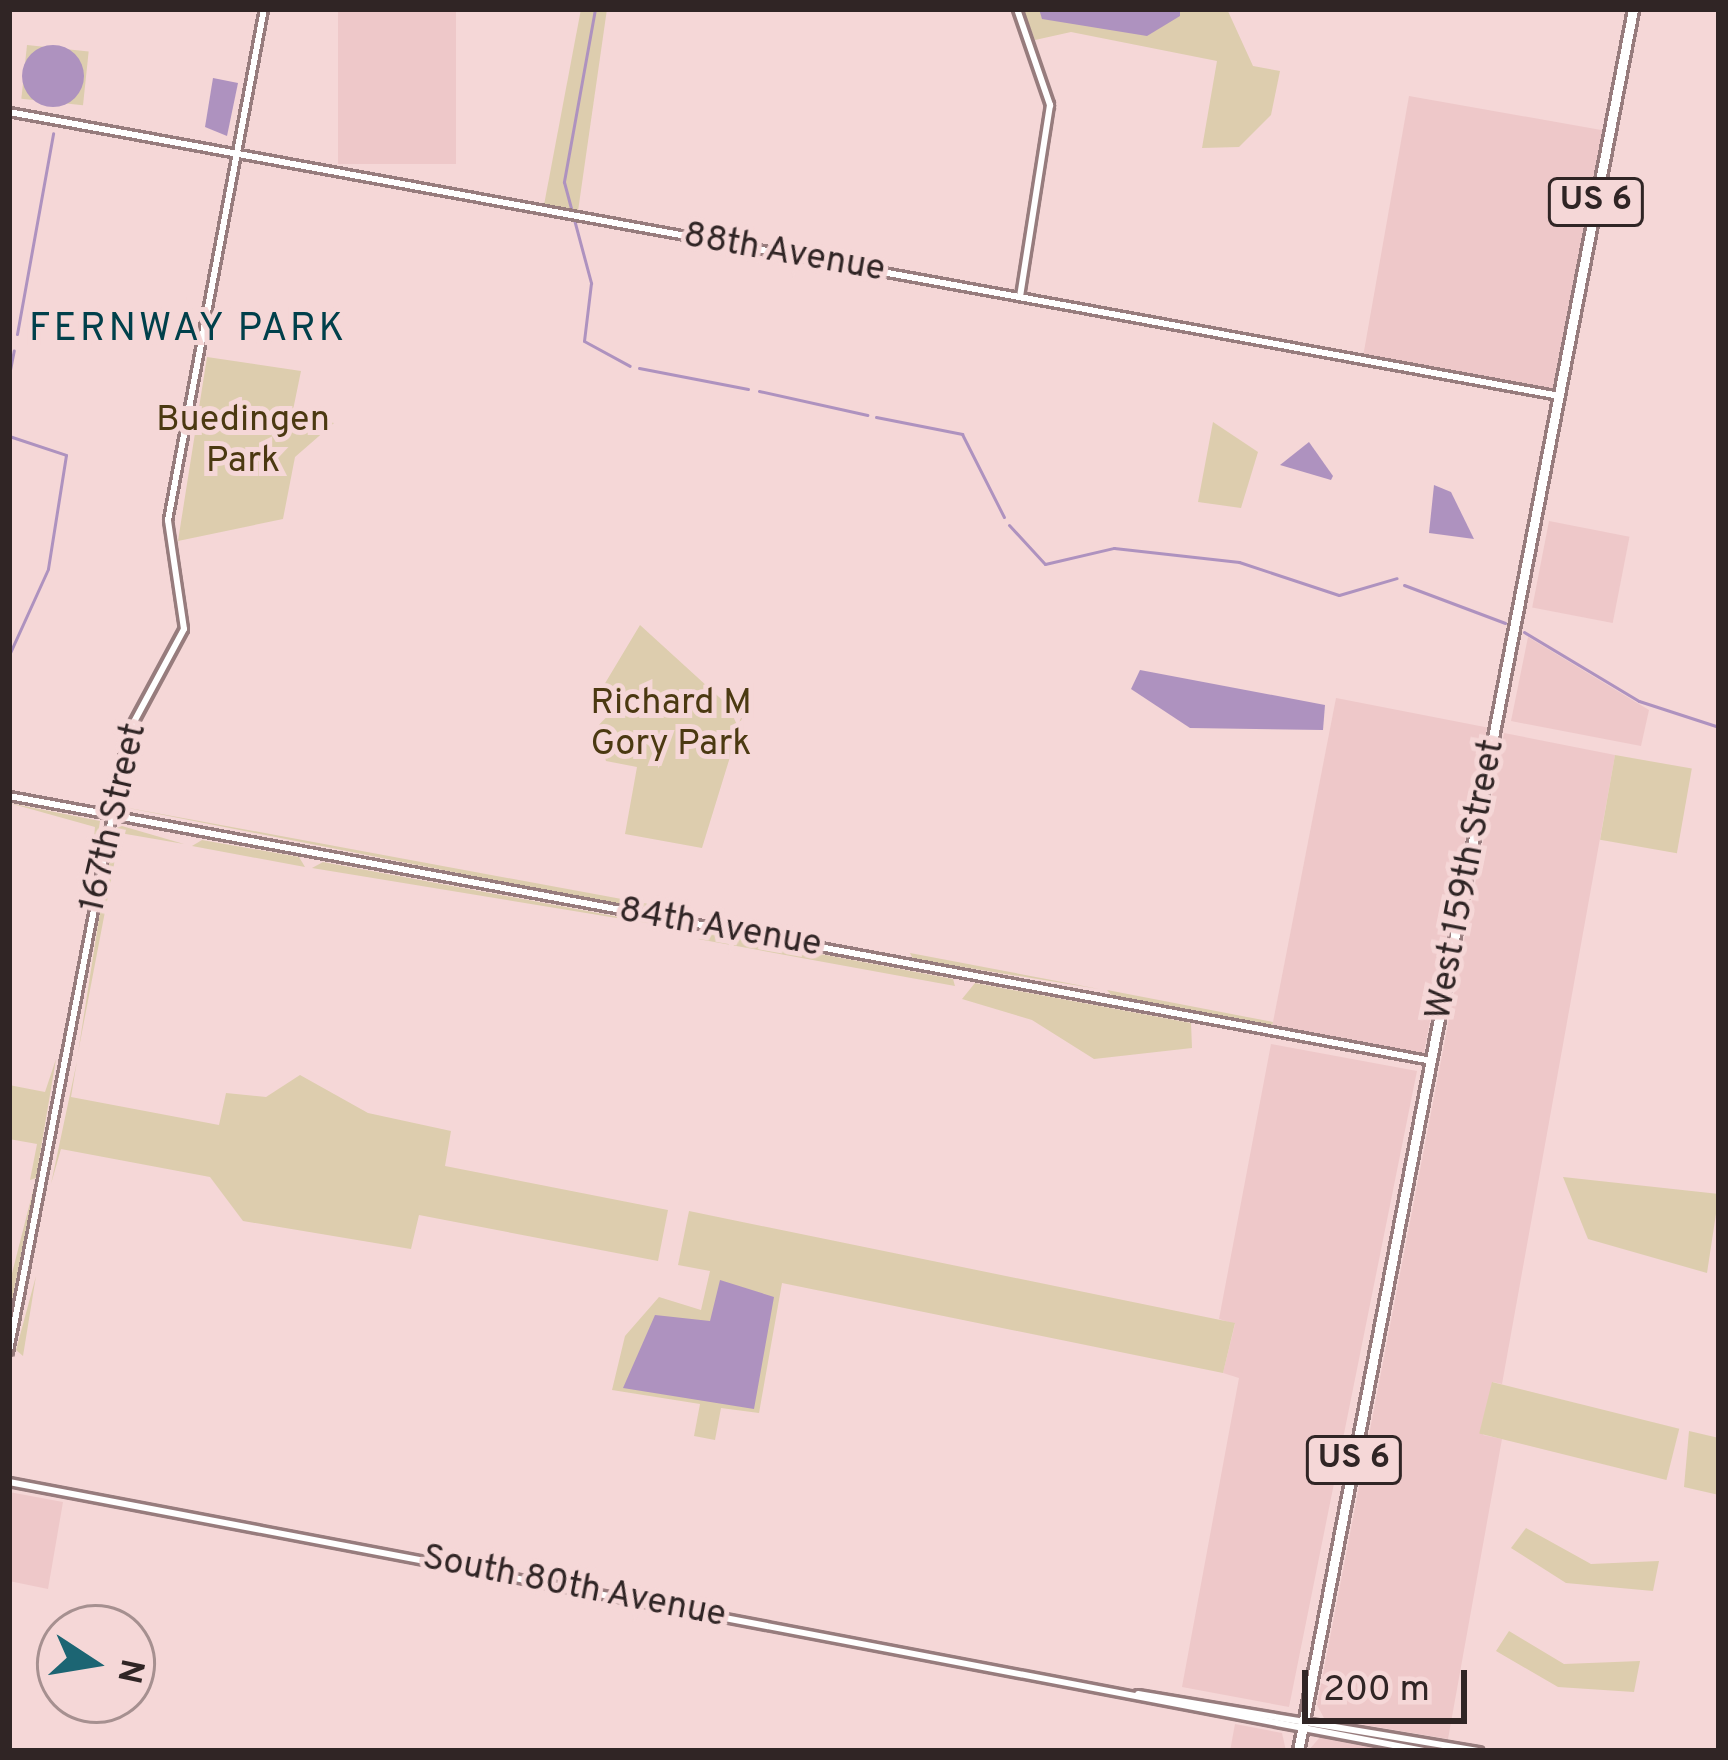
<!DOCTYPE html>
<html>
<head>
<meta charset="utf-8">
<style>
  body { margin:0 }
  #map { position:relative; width:1728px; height:1760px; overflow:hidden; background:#f5d7d7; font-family:Overpass,sans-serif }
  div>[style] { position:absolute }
  .built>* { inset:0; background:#eec8c9; transform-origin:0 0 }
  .green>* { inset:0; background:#ddcdae; transform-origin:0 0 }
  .water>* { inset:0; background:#ae92bf }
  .round { border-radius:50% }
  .stream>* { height:3px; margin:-1.5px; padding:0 1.5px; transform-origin:1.5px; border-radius:1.5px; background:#ae92bf }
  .roads { filter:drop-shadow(3px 0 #977c7d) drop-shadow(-3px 0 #977c7d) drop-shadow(0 3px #977c7d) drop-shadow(0 -3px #977c7d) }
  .minor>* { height:6px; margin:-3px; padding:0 3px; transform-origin:3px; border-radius:3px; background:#fff }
  .major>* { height:9px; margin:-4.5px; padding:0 4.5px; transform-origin:4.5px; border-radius:4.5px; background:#fff }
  span { translate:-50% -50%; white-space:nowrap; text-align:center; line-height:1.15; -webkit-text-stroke:10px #f5d7d7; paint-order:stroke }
  .shield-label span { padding:3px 9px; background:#f5d7d7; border:3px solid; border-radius:9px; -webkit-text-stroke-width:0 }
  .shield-label { font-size:33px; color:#302525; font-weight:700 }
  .street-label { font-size:36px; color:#302525 }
  .park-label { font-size:36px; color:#4b3911 }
  .neighbourhood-label { font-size:39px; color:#00404b; letter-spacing:3px }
  .frame { position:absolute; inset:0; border:12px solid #302525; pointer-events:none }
  .north { position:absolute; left:36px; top:1604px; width:120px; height:120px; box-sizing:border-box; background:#f5d7d7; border:3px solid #a69090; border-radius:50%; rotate:102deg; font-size:33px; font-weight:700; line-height:48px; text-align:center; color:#302525 }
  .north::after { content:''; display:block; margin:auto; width:42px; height:54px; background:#1c6573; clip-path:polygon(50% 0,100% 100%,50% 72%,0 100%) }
  .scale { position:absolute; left:1302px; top:1670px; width:165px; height:54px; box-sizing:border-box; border:6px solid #302525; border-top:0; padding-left:15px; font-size:36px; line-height:42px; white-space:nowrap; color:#302525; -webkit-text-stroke:9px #f5d7d7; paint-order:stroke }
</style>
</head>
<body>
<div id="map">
  <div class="built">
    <div style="left:338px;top:9px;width:118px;height:155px"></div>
    <div style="left:1409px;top:96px;width:198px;height:267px;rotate:10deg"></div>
    <div style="left:1549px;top:521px;width:82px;height:88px;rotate:11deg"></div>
    <div style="clip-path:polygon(1528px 637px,1649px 710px,1641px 746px,1511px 721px)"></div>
    <div style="left:1336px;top:698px;width:154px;height:334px;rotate:11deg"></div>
    <div style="clip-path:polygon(1504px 733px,1615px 755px,1502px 1384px,1493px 1382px,1483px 1435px,1502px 1439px,1448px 1739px,1324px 1718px,1317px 1705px)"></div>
    <div style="clip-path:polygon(1271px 1044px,1417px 1071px,1289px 1707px,1182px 1687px,1239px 1378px,1223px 1373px,1235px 1324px,1219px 1319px)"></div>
    <div style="clip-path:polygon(9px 1492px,63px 1502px,48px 1589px,9px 1581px)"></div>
    <div style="clip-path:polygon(1235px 1724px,1282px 1733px,1286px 1751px,1230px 1751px)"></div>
    <div style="clip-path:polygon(1321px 1736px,1388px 1749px,1388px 1751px,1308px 1751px)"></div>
  </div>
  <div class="green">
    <div style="clip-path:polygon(581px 9px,607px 9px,578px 211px,544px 205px)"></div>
    <div style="clip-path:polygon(1023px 9px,1227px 9px,1253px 66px,1280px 71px,1271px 115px,1239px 147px,1202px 148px,1217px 61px,1071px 32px,1035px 40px)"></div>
    <div style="left:27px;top:45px;width:62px;height:54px;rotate:6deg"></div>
    <div style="clip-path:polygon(207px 357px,301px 371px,292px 415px,334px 423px,295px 457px,283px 519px,178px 541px)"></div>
    <div style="clip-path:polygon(1213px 422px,1258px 452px,1241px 508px,1198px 502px)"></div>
    <div style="clip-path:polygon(640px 625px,742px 718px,702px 848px,625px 834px,637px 767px,606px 761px,596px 728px,616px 707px,601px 690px)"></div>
    <div style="left:1615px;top:755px;width:78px;height:86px;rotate:10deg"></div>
    <div style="clip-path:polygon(9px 803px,100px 821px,89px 892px,95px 827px)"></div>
    <div style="clip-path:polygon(118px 806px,692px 912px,682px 917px)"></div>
    <div style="clip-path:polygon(122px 826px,184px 844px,120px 833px,78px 1053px,113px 829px)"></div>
    <div style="clip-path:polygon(202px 840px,299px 857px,305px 867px,192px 846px)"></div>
    <div style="clip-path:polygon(323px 862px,684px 929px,312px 868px)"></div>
    <div style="clip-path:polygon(709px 933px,953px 979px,955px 986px,698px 939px)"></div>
    <div style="clip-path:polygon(910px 953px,1099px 989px,913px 959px)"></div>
    <div style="clip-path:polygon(975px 983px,1191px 1023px,1192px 1048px,1094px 1059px,1032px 1020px,962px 999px)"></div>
    <div style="clip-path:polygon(1107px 990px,1273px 1022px,1272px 1026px,1113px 997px)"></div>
    <div style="clip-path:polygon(56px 1059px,36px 1178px,30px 1180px,37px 1144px,9px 1139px,9px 1085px,45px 1092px)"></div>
    <div style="clip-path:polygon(77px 1061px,71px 1097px,219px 1125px,226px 1093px,266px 1097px,300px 1075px,368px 1113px,451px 1131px,445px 1166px,668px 1210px,658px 1261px,419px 1215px,411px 1249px,243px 1221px,210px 1177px,61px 1149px,51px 1184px)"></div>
    <div style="clip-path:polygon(1563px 1177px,1719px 1194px,1707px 1273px,1588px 1239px)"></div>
    <div style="clip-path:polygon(33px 1191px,33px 1195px,9px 1315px,9px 1285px)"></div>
    <div style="clip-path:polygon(689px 1211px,1235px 1323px,1223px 1373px,782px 1283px,759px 1413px,721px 1408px,715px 1440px,694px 1436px,700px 1404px,612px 1390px,625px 1336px,659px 1297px,701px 1310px,710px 1271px,678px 1265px)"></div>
    <div style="clip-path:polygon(36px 1276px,23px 1356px,16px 1350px)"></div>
    <div style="left:1492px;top:1382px;width:193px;height:53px;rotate:14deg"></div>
    <div style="clip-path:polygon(1689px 1431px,1719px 1438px,1719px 1495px,1684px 1487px)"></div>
    <div style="clip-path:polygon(1526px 1528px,1591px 1564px,1659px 1561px,1653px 1591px,1566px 1583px,1511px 1548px)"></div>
    <div style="clip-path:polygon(1509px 1631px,1564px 1664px,1640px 1661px,1634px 1692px,1558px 1687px,1496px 1651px)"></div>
  </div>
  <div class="water">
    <div style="clip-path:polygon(1039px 9px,1180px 9px,1180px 16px,1147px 36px,1042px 19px)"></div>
    <div class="round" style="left:22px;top:45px;width:62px;height:62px"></div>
    <div style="clip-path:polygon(213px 78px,238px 83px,227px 136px,205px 127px)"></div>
    <div style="clip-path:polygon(1309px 442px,1333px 476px,1331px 480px,1280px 465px)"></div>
    <div style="clip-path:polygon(1434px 485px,1451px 492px,1474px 539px,1429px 533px)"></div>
    <div style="clip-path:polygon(1140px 670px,1325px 705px,1323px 730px,1190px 728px,1131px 689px)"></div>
    <div style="clip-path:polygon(720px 1280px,774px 1297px,754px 1409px,623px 1388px,655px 1315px,710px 1321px)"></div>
  </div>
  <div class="stream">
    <div style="left:595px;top:9px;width:176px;rotate:100.2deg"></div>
    <div style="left:564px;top:182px;width:105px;rotate:75deg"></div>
    <div style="left:591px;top:283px;width:58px;rotate:96.9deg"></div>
    <div style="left:584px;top:341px;width:52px;rotate:28.5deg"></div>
    <div style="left:17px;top:334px;width:204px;rotate:-79.8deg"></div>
    <div style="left:639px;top:368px;width:111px;rotate:10.9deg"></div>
    <div style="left:9px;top:375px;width:25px;rotate:-79deg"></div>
    <div style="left:759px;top:391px;width:111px;rotate:12.5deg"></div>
    <div style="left:876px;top:417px;width:88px;rotate:11.2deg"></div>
    <div style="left:962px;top:434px;width:93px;rotate:63.2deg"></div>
    <div style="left:9px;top:436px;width:60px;rotate:18.4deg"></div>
    <div style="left:66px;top:455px;width:115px;rotate:99deg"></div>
    <div style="left:48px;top:569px;width:94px;rotate:114.4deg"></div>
    <div style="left:1009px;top:525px;width:53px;rotate:47.3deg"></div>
    <div style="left:1045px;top:564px;width:71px;rotate:-13.1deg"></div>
    <div style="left:1114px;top:548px;width:126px;rotate:6.4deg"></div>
    <div style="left:1239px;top:562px;width:105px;rotate:18.3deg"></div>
    <div style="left:1339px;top:595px;width:60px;rotate:-16.3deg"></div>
    <div style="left:1404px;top:585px;width:108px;rotate:20.6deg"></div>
    <div style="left:1524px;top:632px;width:134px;rotate:31deg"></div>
    <div style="left:1639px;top:701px;width:84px;rotate:18deg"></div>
  </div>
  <div class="roads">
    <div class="minor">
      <div style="left:1017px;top:9px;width:102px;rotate:71deg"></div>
      <div style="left:1050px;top:105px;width:194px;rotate:98.9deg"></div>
      <div style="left:9px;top:112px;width:1576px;rotate:10.38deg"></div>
      <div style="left:9px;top:796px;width:1447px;rotate:10.55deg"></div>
      <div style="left:9px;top:1351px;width:629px;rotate:-79.1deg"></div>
      <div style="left:128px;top:733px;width:118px;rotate:-61.7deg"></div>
      <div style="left:184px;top:629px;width:110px;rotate:-98.4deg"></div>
      <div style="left:168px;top:520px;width:520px;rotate:-79.36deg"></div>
      <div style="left:9px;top:1482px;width:1440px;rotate:10.76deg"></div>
      <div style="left:1138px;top:1694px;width:346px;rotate:9.5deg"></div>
    </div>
    <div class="major">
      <div style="left:1298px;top:1751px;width:1774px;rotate:-79.11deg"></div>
    </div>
  </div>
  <div class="shield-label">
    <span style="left:1596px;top:202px">US 6</span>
    <span style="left:1354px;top:1460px">US 6</span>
  </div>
  <div class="street-label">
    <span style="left:784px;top:254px;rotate:10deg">88th Avenue</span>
    <span style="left:115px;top:818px;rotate:-77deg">167th Street</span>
    <span style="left:1467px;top:880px;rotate:-79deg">West 159th Street</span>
    <span style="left:720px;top:929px;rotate:10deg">84th Avenue</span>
    <span style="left:574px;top:1588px;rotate:11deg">South 80th Avenue</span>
  </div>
  <div class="park-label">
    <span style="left:243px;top:442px">Buedingen<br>Park</span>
    <span style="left:671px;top:725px">Richard M<br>Gory Park</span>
  </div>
  <div class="neighbourhood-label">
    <span style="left:188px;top:331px">FERNWAY PARK</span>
  </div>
  <div class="frame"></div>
  <div class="north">N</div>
  <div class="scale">200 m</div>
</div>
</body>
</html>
